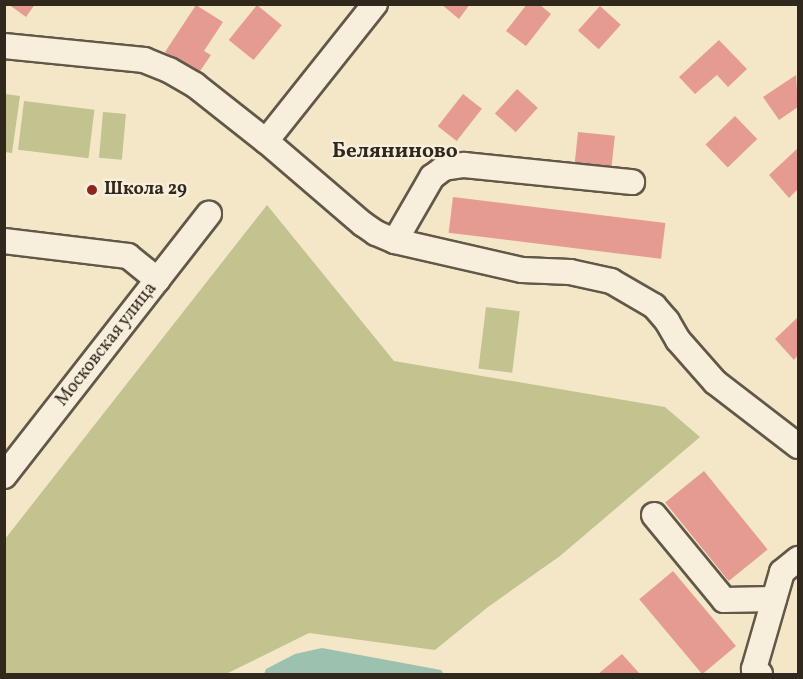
<!DOCTYPE html>
<html>
<head>
<meta charset="utf-8">
<style>
  body { margin:0 }
  #map { position:relative; width:803px; height:679px; overflow:hidden; background:#f3e7c8; font-family:Vollkorn,serif }
  div>[style] { position:absolute }
  .green>* { inset:0; background:#c3c390; transform-origin:0 0 }
  .water>* { inset:0; background:#9dc1af }
  .building>* { inset:0; background:#e59b92; transform-origin:0 0 }
  .roads { filter:drop-shadow(2px 0 #615848) drop-shadow(-2px 0 #615848) drop-shadow(0 2px #615848) drop-shadow(0 -2px #615848) }
  .minor>* { height:24px; margin:-12px; padding:0 12px; transform-origin:12px; border-radius:12px; background:#f7efdb }
  .dots>* { width:16px; height:16px; translate:-50% -50%; box-sizing:border-box; border:3px solid #f7efdb; border-radius:50% }
  span { translate:-50% -50%; white-space:nowrap; text-align:center; line-height:1.15; -webkit-text-stroke:4.5px #f7efdb; paint-order:stroke }
  .poi-label { font-size:18px; color:#30281d; font-weight:700 }
  .left { translate:0 -50%; text-align:left }
  .street-label { font-size:18px; color:#30281d }
  .quarter-label { font-size:21px; color:#30281d; font-weight:700 }
  .frame { position:absolute; inset:0; border:6px solid #30281d; pointer-events:none }
</style>
</head>
<body>
<div id="map">
  <div class="green">
    <div style="clip-path:polygon(5px 94px,20px 96px,12px 153px,5px 152px)"></div>
    <div style="left:24px;top:101px;width:71px;height:49px;rotate:7deg"></div>
    <div style="left:103px;top:112px;width:23px;height:46px;rotate:5deg"></div>
    <div style="clip-path:polygon(267px 205px,394px 361px,665px 407px,700px 437px,560px 556px,488px 607px,435px 650px,309px 633px,226px 674px,5px 674px,5px 539px)"></div>
    <div style="left:486px;top:307px;width:34px;height:62px;rotate:7deg"></div>
  </div>
  <div class="water">
    <div style="clip-path:polygon(322px 648px,441px 670px,444px 674px,264px 674px,266px 669px,295px 654px)"></div>
  </div>
  <div class="building">
    <div style="clip-path:polygon(8px 4px,35px 4px,26px 17px)"></div>
    <div style="clip-path:polygon(441px 4px,470px 4px,459px 19px)"></div>
    <div style="clip-path:polygon(527px 4px,539px 4px,551px 14px,526px 46px,506px 31px)"></div>
    <div style="clip-path:polygon(196px 5px,223px 22px,204px 51px,211px 55px,198px 74px,165px 52px)"></div>
    <div style="left:257px;top:5px;width:32px;height:45px;rotate:39deg"></div>
    <div style="left:600px;top:6px;width:28px;height:33px;rotate:42deg"></div>
    <div style="clip-path:polygon(719px 40px,747px 69px,728px 87px,717px 75px,695px 94px,679px 77px)"></div>
    <div style="clip-path:polygon(796px 75px,798px 107px,779px 120px,763px 97px)"></div>
    <div style="left:517px;top:89px;width:28px;height:33px;rotate:42deg"></div>
    <div style="left:463px;top:94px;width:24px;height:41px;rotate:38deg"></div>
    <div style="left:735px;top:116px;width:32px;height:41px;rotate:46deg"></div>
    <div style="left:578px;top:132px;width:37px;height:37px;rotate:6deg"></div>
    <div style="clip-path:polygon(798px 148px,798px 189px,789px 198px,769px 175px)"></div>
    <div style="left:453px;top:197px;width:214px;height:36px;rotate:7deg"></div>
    <div style="clip-path:polygon(798px 317px,798px 355px,794px 360px,775px 339px)"></div>
    <div style="left:704px;top:471px;width:101px;height:50px;rotate:51deg"></div>
    <div style="left:673px;top:571px;width:98px;height:44px;rotate:50deg"></div>
    <div style="clip-path:polygon(622px 654px,640px 674px,598px 674px)"></div>
  </div>
  <div class="roads">
    <div class="minor">
      <div style="left:4px;top:46px;width:141px;rotate:5.7deg"></div>
      <div style="left:144px;top:60px;width:27px;rotate:22deg"></div>
      <div style="left:169px;top:70px;width:30px;rotate:30deg"></div>
      <div style="left:195px;top:85px;width:90px;rotate:38.3deg"></div>
      <div style="left:266px;top:141px;width:128px;rotate:40.6deg"></div>
      <div style="left:363px;top:224px;width:16px;rotate:35deg"></div>
      <div style="left:376px;top:233px;width:21px;rotate:23deg"></div>
      <div style="left:395px;top:241px;width:130px;rotate:12.9deg"></div>
      <div style="left:522px;top:270px;width:48px;rotate:2.4deg"></div>
      <div style="left:570px;top:272px;width:42px;rotate:12.4deg"></div>
      <div style="left:611px;top:281px;width:50px;rotate:30.2deg"></div>
      <div style="left:654px;top:306px;width:20px;rotate:49deg"></div>
      <div style="left:667px;top:321px;width:22px;rotate:60deg"></div>
      <div style="left:678px;top:340px;width:56px;rotate:48.6deg"></div>
      <div style="left:715px;top:382px;width:105px;rotate:37.6deg"></div>
      <div style="left:266px;top:141px;width:175px;rotate:-51.5deg"></div>
      <div style="left:4px;top:241px;width:125px;rotate:6.9deg"></div>
      <div style="left:128px;top:256px;width:38px;rotate:39deg"></div>
      <div style="left:395px;top:241px;width:74px;rotate:-60deg"></div>
      <div style="left:432px;top:177px;width:15px;rotate:-37deg"></div>
      <div style="left:444px;top:168px;width:20px;rotate:-9deg"></div>
      <div style="left:464px;top:165px;width:169px;rotate:5.8deg"></div>
      <div style="left:4px;top:476px;width:333px;rotate:-52deg"></div>
      <div style="left:654px;top:515px;width:110px;rotate:50.5deg"></div>
      <div style="left:724px;top:600px;width:50px;rotate:-1.1deg"></div>
      <div style="left:760px;top:674px;width:8px;rotate:-140deg"></div>
      <div style="left:754px;top:669px;width:101px;rotate:-73.9deg"></div>
      <div style="left:782px;top:572px;width:21px;rotate:-39deg"></div>
    </div>
  </div>
  <div class="dots">
    <div style="left:92px;top:190px;background:#8f2418"></div>
  </div>
  <div class="poi-label">
    <span class="left" style="left:104px;top:190px">Школа 29</span>
  </div>
  <div class="street-label">
    <span style="left:107px;top:345px;rotate:-52deg">Московская улица</span>
  </div>
  <div class="quarter-label">
    <span style="left:395px;top:152px">Беляниново</span>
  </div>
  <div class="frame"></div>
</div>
</body>
</html>
